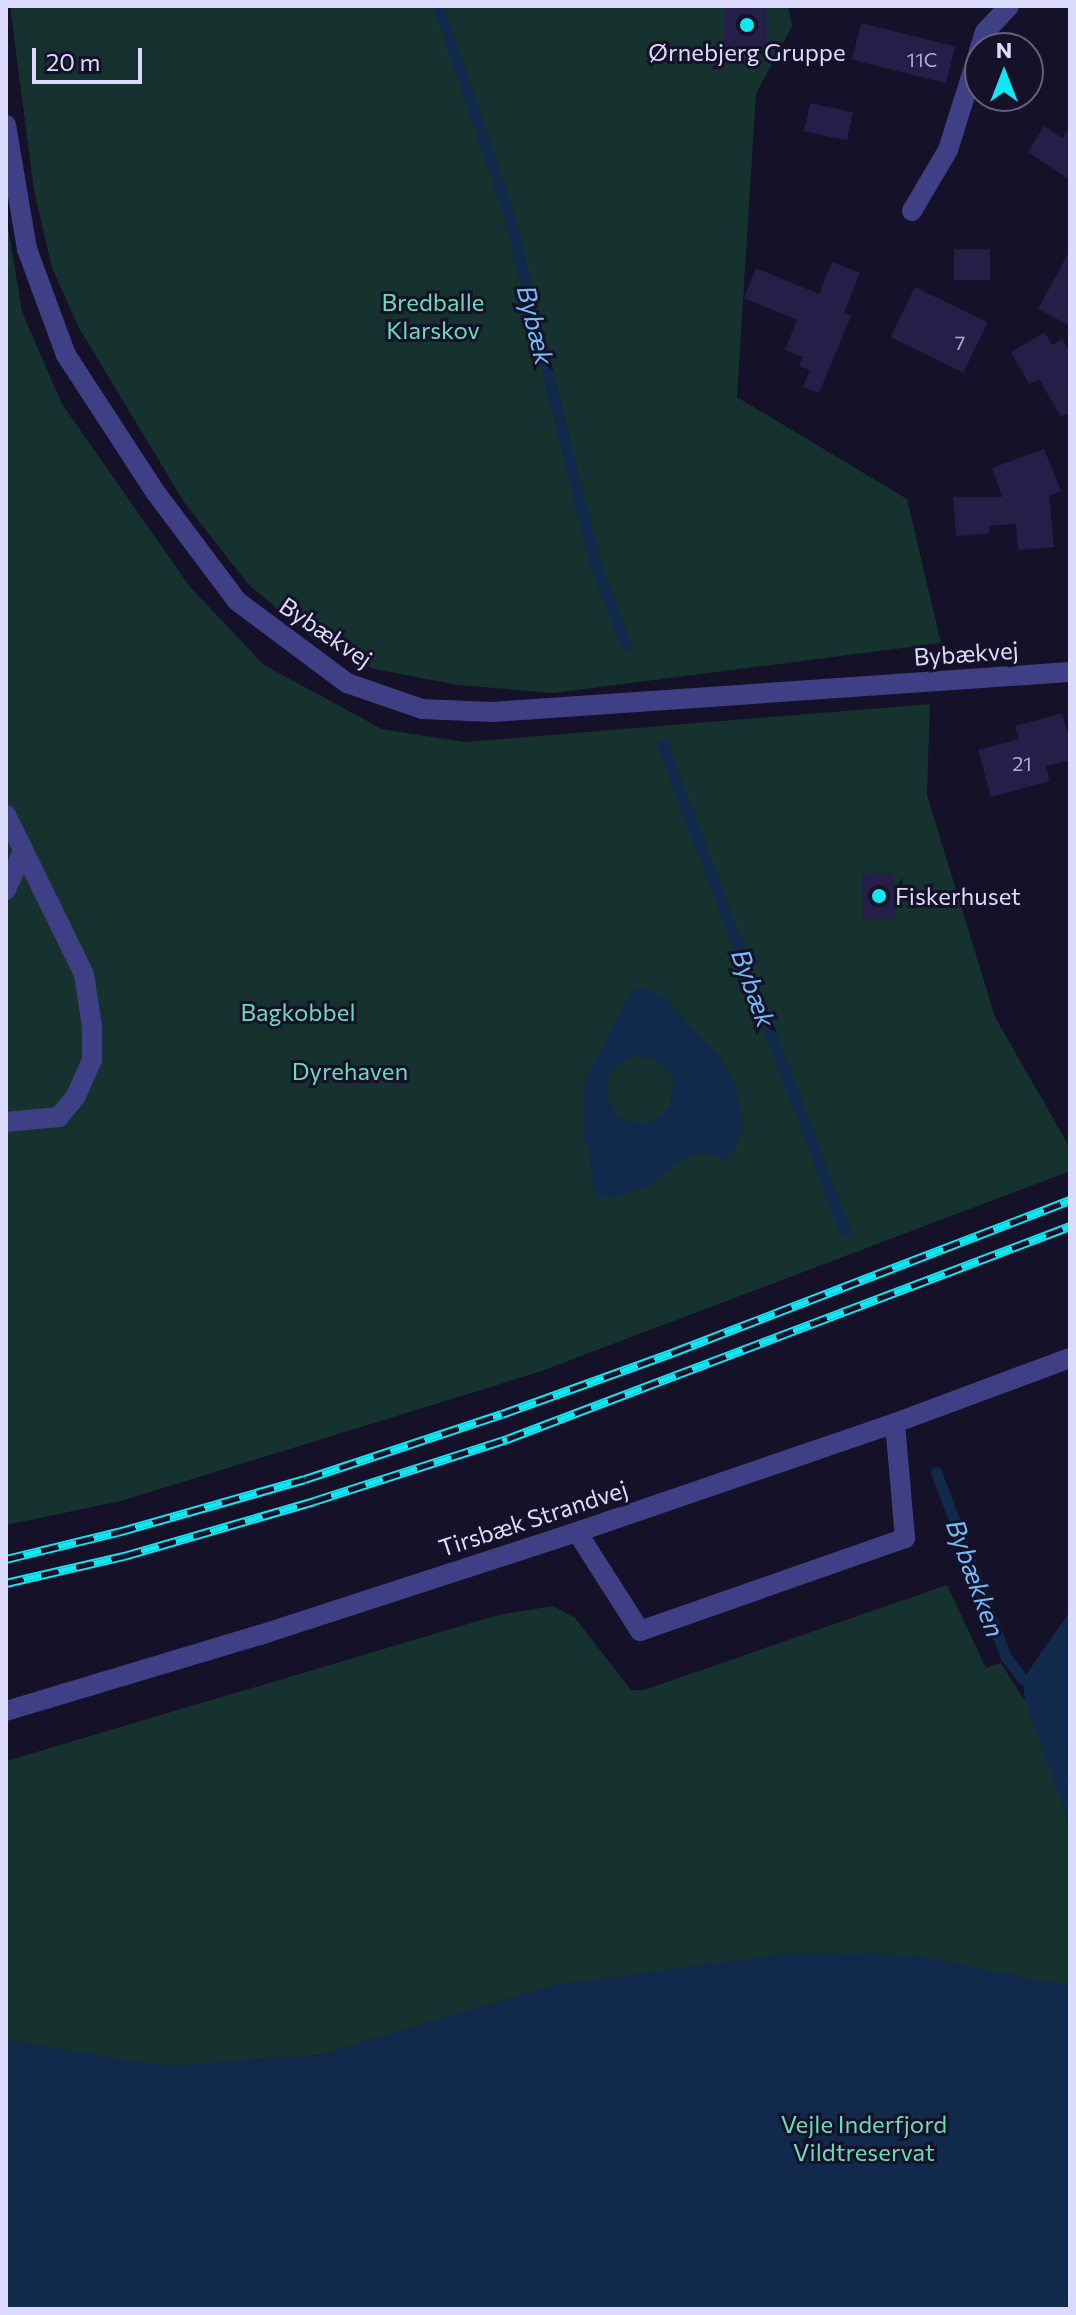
<!DOCTYPE html>
<html>
<head>
<meta charset="utf-8">
<style>
  body { margin:0 }
  #map { position:relative; width:1076px; height:2315px; overflow:hidden; background:#141128; font-family:Commissioner,sans-serif }
  div>[style] { position:absolute }
  .green>* { inset:0; background:#15322f }
  .water>* { inset:0; background:#112a4c }
  .stream>* { height:11px; margin:-5.5px; padding:0 5.5px; transform-origin:5.5px; border-radius:5.5px; background:#112a4c }
  .building>* { inset:0; background:#251e48; transform-origin:0 0 }
  .minor>* { height:20px; margin:-10px; padding:0 10px; transform-origin:10px; border-radius:10px; background:#3f3f85 }
  .rail>* { height:9px; margin-top:-4.5px; transform-origin:0; background:repeating-linear-gradient(90deg,#141128 0 18px,#10e7f4 0 36px); box-sizing:border-box; border-block:2px solid #10e7f4 }
  .dots>* { width:22px; height:22px; translate:-50% -50%; box-sizing:border-box; border:4px solid #141128; border-radius:50% }
  span { translate:-50% -50%; white-space:nowrap; text-align:center; line-height:1.15; -webkit-text-stroke:6px #141128; paint-order:stroke }
  .number-label { font-size:20px; color:#aeabd0 }
  .number-label span { -webkit-text-stroke-width:0 }
  .poi-label { font-size:24px; color:#dcdafd }
  .left { translate:0 -50%; text-align:left }
  .park-label { font-size:24px; color:#68dbb9 }
  .street-label { font-size:24px; color:#dcdafd }
  .water-label { font-size:26px; color:#6dbef8; font-style:italic }
  .frame { position:absolute; inset:0; border:8px solid #dcdafd; pointer-events:none }
  .north { position:absolute; left:964px; top:32px; width:80px; height:80px; box-sizing:border-box; background:#141128; border:2px solid #64617d; border-radius:50%; rotate:0deg; font-size:22px; font-weight:700; line-height:32px; text-align:center; color:#dcdafd }
  .north::after { content:''; display:block; margin:auto; width:28px; height:36px; background:#10e7f4; clip-path:polygon(50% 0,100% 100%,50% 72%,0 100%) }
  .scale { position:absolute; left:32px; top:48px; width:110px; height:36px; box-sizing:border-box; border:4px solid #dcdafd; border-top:0; padding-left:10px; font-size:24px; line-height:28px; white-space:nowrap; color:#dcdafd; -webkit-text-stroke:6px #141128; paint-order:stroke }
</style>
</head>
<body>
<div id="map">
  <div class="green">
    <div style="clip-path:polygon(10px 6px,788px 6px,792px 26px,756px 94px,737px 397px,907px 499px,941px 643px,554px 693px,458px 685px,374px 669px,312px 638px,248px 584px,184px 502px,79px 328px,52px 268px,34px 190px)"></div>
    <div style="clip-path:polygon(6px 214px,22px 312px,62px 404px,190px 587px,264px 665px,382px 729px,464px 742px,930px 704px,927px 795px,995px 1017px,1070px 1148px,1070px 1171px,539px 1372px,121px 1501px,6px 1525px)"></div>
    <div style="clip-path:polygon(947px 1585px,986px 1668px,1001px 1663px,1024px 1700px,1070px 1628px,1070px 1986px,1033px 1980px,555px 1985px,320px 2055px,235px 2061px,1070px 2309px,6px 2309px,6px 1761px,498px 1615px,553px 1606px,575px 1618px,631px 1690px,644px 1690px)"></div>
  </div>
  <div class="water">
    <div style="clip-path:polygon(evenodd,640px 987px,663px 996px,721px 1058px,736px 1087px,743px 1128px,736px 1148px,726px 1160px,702px 1153px,682px 1160px,649px 1186px,610px 1199px,597px 1195px,593px 1188px,589px 1150px,583px 1139px,583px 1083px,632px 991px,640px 987px,633px 1056px,655px 1059px,671px 1075px,674px 1085px,669px 1107px,652px 1122px,641px 1124px,620px 1117px,607px 1099px,608px 1077px,614px 1067px,633px 1056px)"></div>
    <div style="clip-path:polygon(1070px 1611px,1070px 1825px,1025px 1701px,1023px 1679px)"></div>
    <div style="clip-path:polygon(791px 1953px,911px 1955px,1070px 1986px,1070px 2309px,6px 2309px,6px 2040px,166px 2066px,320px 2055px,555px 1985px)"></div>
  </div>
  <div class="stream">
    <div style="left:438px;top:6px;width:221px;rotate:71.2deg"></div>
    <div style="left:509px;top:215px;width:353px;rotate:76.2deg"></div>
    <div style="left:593px;top:558px;width:94px;rotate:69.4deg"></div>
    <div style="left:662px;top:744px;width:521px;rotate:69.44deg"></div>
    <div style="left:936px;top:1472px;width:198px;rotate:69.3deg"></div>
    <div style="left:1006px;top:1657px;width:28px;rotate:52deg"></div>
  </div>
  <div class="building">
    <div style="left:724px;top:6px;width:43px;height:40px"></div>
    <div style="left:861px;top:23px;width:97px;height:38px;rotate:14deg"></div>
    <div style="left:810px;top:103px;width:44px;height:29px;rotate:12deg"></div>
    <div style="clip-path:polygon(1044px 126px,1062px 138px,1070px 126px,1070px 180px,1028px 152px)"></div>
    <div style="left:954px;top:249px;width:36px;height:31px"></div>
    <div style="clip-path:polygon(1070px 250px,1070px 326px,1038px 309px)"></div>
    <div style="clip-path:polygon(832px 262px,860px 273px,844px 313px,851px 316px,819px 393px,803px 387px,810px 370px,799px 366px,803px 357px,785px 350px,797px 320px,744px 298px,756px 268px,819px 294px)"></div>
    <div style="left:915px;top:287px;width:81px;height:56px;rotate:26deg"></div>
    <div style="clip-path:polygon(1045px 332px,1052px 345px,1062px 339px,1070px 354px,1070px 420px,1067px 414px,1061px 417px,1039px 379px,1029px 384px,1011px 352px)"></div>
    <div style="clip-path:polygon(1044px 449px,1061px 491px,1049px 496px,1054px 547px,1018px 550px,1016px 524px,989px 526px,989px 533px,956px 536px,953px 497px,1002px 497px,992px 468px)"></div>
    <div style="clip-path:polygon(1062px 713px,1070px 742px,1070px 760px,1046px 766px,1050px 781px,991px 797px,978px 750px,1019px 739px,1015px 726px)"></div>
    <div style="left:894px;top:873px;width:46px;height:32px;rotate:89deg"></div>
  </div>
  <div class="minor">
    <div style="left:980px;top:48px;width:17px;rotate:-73deg"></div>
    <div style="left:985px;top:32px;width:35px;rotate:-47deg"></div>
    <div style="left:6px;top:125px;width:126px;rotate:80.4deg"></div>
    <div style="left:27px;top:249px;width:113px;rotate:69.8deg"></div>
    <div style="left:66px;top:355px;width:165px;rotate:56.9deg"></div>
    <div style="left:156px;top:493px;width:135px;rotate:53.1deg"></div>
    <div style="left:237px;top:601px;width:137px;rotate:36.7deg"></div>
    <div style="left:347px;top:683px;width:79px;rotate:19.1deg"></div>
    <div style="left:422px;top:709px;width:70px;rotate:2.5deg"></div>
    <div style="left:492px;top:712px;width:579px;rotate:-3.96deg"></div>
    <div style="left:912px;top:211px;width:71px;rotate:-59.5deg"></div>
    <div style="left:948px;top:150px;width:107px;rotate:-72.6deg"></div>
    <div style="left:6px;top:815px;width:177px;rotate:63.9deg"></div>
    <div style="left:84px;top:974px;width:54px;rotate:81.4deg"></div>
    <div style="left:92px;top:1027px;width:33px;rotate:90deg"></div>
    <div style="left:92px;top:1060px;width:39px;rotate:114deg"></div>
    <div style="left:76px;top:1096px;width:27px;rotate:129deg"></div>
    <div style="left:59px;top:1117px;width:53px;rotate:174.6deg"></div>
    <div style="left:6px;top:890px;width:40px;rotate:-66.6deg"></div>
    <div style="left:577px;top:1532px;width:117px;rotate:57.5deg"></div>
    <div style="left:640px;top:1631px;width:281px;rotate:-19.3deg"></div>
    <div style="left:905px;top:1538px;width:115px;rotate:-95deg"></div>
    <div style="left:6px;top:1711px;width:265px;rotate:-16.7deg"></div>
    <div style="left:260px;top:1635px;width:333px;rotate:-18deg"></div>
    <div style="left:577px;top:1532px;width:336px;rotate:-18.9deg"></div>
    <div style="left:895px;top:1423px;width:187px;rotate:-20.4deg"></div>
  </div>
  <div class="rail">
    <div style="left:6px;top:1559px;width:115px;rotate:-13.6deg"></div>
    <div style="left:118px;top:1532px;width:194px;rotate:-15.8deg"></div>
    <div style="left:305px;top:1479px;width:207px;rotate:-18.3deg"></div>
    <div style="left:502px;top:1414px;width:183px;rotate:-19.8deg"></div>
    <div style="left:674px;top:1352px;width:424px;rotate:-21deg"></div>
    <div style="left:6px;top:1583px;width:121px;rotate:-12.9deg"></div>
    <div style="left:124px;top:1556px;width:198px;rotate:-16.1deg"></div>
    <div style="left:314px;top:1501px;width:203px;rotate:-17.8deg"></div>
    <div style="left:507px;top:1439px;width:602px;rotate:-20.72deg"></div>
  </div>
  <div class="dots">
    <div style="left:747px;top:25px;background:#10e7f4"></div>
    <div style="left:879px;top:896px;background:#10e7f4"></div>
  </div>
  <div class="number-label">
    <span style="left:922px;top:59px">11C</span>
    <span style="left:960px;top:342px">7</span>
    <span style="left:1022px;top:763px">21</span>
  </div>
  <div class="poi-label">
    <span style="left:747px;top:52px">Ørnebjerg Gruppe</span>
    <span class="left" style="left:895px;top:896px">Fiskerhuset</span>
  </div>
  <div class="park-label">
    <span style="left:433px;top:316px">Bredballe<br>Klarskov</span>
    <span style="left:298px;top:1012px">Bagkobbel</span>
    <span style="left:350px;top:1071px">Dyrehaven</span>
    <span style="left:864px;top:2138px">Vejle Inderfjord<br>Vildtreservat</span>
  </div>
  <div class="street-label">
    <span style="left:326px;top:632px;rotate:34deg">Bybækvej</span>
    <span style="left:966px;top:653px;rotate:-4deg">Bybækvej</span>
    <span style="left:533px;top:1518px;rotate:-18deg">Tirsbæk Strandvej</span>
  </div>
  <div class="water-label">
    <span style="left:536px;top:325px;rotate:76deg">Bybæk</span>
    <span style="left:754px;top:988px;rotate:70deg">Bybæk</span>
    <span style="left:976px;top:1578px;rotate:70deg">Bybækken</span>
  </div>
  <div class="frame"></div>
  <div class="north">N</div>
  <div class="scale">20 m</div>
</div>
</body>
</html>
